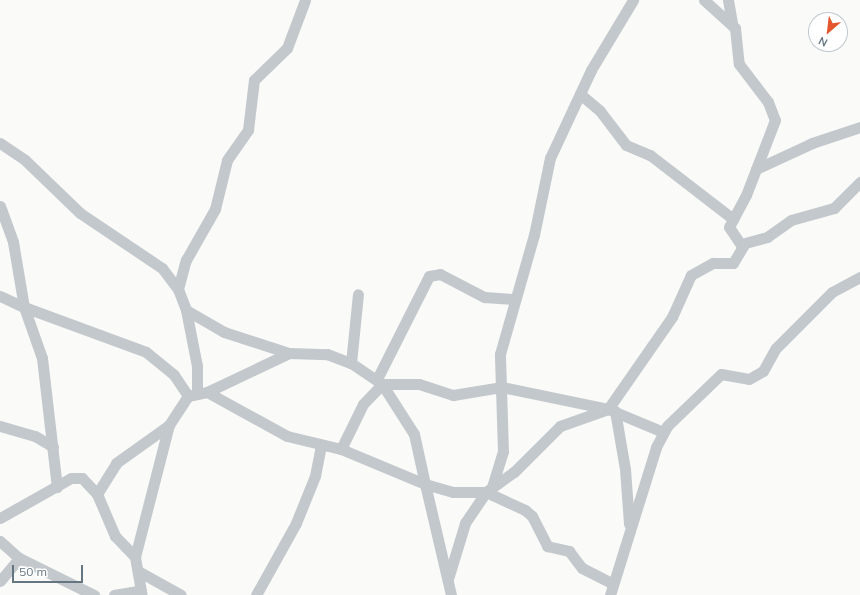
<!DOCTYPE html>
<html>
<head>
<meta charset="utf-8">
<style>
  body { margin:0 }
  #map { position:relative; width:860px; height:595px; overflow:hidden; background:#fafaf8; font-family:Mulish,sans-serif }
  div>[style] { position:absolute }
  .minor>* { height:11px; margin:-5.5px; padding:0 5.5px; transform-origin:5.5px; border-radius:5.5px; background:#c3c8cc }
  span { translate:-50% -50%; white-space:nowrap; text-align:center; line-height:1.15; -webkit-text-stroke:4px #fff; paint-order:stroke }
  .north { position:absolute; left:808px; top:12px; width:40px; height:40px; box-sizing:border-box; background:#fff; border:1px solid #c1c8cd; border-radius:50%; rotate:208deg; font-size:11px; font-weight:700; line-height:16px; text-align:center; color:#657683 }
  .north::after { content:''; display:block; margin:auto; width:14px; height:18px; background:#e4572e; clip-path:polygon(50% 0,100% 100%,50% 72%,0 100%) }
  .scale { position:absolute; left:12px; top:565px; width:71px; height:18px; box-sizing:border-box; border:2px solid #657683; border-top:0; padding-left:5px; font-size:12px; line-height:14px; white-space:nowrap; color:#657683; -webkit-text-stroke:3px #fff; paint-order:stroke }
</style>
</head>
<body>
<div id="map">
  <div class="minor">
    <div style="left:704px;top:0;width:42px;rotate:42.1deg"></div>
    <div style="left:735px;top:28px;width:36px;rotate:84deg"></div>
    <div style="left:739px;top:64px;width:48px;rotate:52.7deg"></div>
    <div style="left:768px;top:102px;width:19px;rotate:69deg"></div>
    <div style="left:775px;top:120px;width:80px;rotate:111.1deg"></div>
    <div style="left:746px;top:195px;width:36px;rotate:118deg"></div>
    <div style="left:729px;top:227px;width:23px;rotate:56deg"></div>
    <div style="left:728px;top:0;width:23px;rotate:80deg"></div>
    <div style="left:580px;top:94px;width:26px;rotate:40deg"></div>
    <div style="left:600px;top:111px;width:43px;rotate:52.6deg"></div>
    <div style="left:626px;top:145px;width:26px;rotate:23deg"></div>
    <div style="left:650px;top:155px;width:105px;rotate:37.6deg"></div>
    <div style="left:0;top:143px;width:30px;rotate:34deg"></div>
    <div style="left:25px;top:160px;width:76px;rotate:43.9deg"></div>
    <div style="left:80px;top:213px;width:99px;rotate:33.9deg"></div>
    <div style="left:162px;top:268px;width:26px;rotate:53deg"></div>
    <div style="left:178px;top:289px;width:22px;rotate:69deg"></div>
    <div style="left:186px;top:310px;width:57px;rotate:78.9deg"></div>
    <div style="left:197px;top:366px;width:26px;rotate:90deg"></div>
    <div style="left:756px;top:169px;width:62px;rotate:-24.9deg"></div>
    <div style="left:812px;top:143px;width:51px;rotate:-18.4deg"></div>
    <div style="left:0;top:206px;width:38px;rotate:70deg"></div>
    <div style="left:13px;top:242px;width:66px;rotate:80.4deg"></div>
    <div style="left:24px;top:307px;width:130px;rotate:20.2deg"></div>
    <div style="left:146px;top:352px;width:36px;rotate:39deg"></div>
    <div style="left:174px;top:375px;width:25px;rotate:56deg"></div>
    <div style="left:178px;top:289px;width:30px;rotate:-75deg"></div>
    <div style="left:186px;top:260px;width:59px;rotate:-60.4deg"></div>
    <div style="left:215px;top:209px;width:50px;rotate:-76.2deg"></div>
    <div style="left:227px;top:160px;width:37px;rotate:-55deg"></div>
    <div style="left:248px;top:130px;width:50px;rotate:-83.2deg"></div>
    <div style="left:254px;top:80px;width:46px;rotate:-44.1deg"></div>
    <div style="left:287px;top:48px;width:51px;rotate:-69.4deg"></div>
    <div style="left:0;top:296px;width:26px;rotate:25deg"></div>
    <div style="left:24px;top:307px;width:54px;rotate:70.6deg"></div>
    <div style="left:42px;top:358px;width:130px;rotate:83.4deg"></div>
    <div style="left:186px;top:310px;width:44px;rotate:30.1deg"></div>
    <div style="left:224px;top:332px;width:68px;rotate:17.9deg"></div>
    <div style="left:351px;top:363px;width:69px;rotate:-84.2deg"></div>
    <div style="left:377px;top:379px;width:115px;rotate:-63.2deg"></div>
    <div style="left:429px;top:276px;width:11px;rotate:-10deg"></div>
    <div style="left:440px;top:274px;width:50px;rotate:27.6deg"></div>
    <div style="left:484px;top:297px;width:30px;rotate:4deg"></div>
    <div style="left:207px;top:392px;width:91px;rotate:-25.4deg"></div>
    <div style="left:289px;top:353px;width:38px;rotate:2deg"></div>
    <div style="left:327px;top:354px;width:26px;rotate:21deg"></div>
    <div style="left:351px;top:363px;width:37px;rotate:34deg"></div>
    <div style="left:382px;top:384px;width:59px;rotate:57.4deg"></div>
    <div style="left:414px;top:434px;width:51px;rotate:77.6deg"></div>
    <div style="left:425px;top:484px;width:29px;rotate:16deg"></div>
    <div style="left:453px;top:492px;width:33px"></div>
    <div style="left:486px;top:492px;width:43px;rotate:24.8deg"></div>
    <div style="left:525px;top:510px;width:9px;rotate:41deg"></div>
    <div style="left:532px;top:516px;width:34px;rotate:63deg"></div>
    <div style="left:547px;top:546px;width:23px;rotate:13deg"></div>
    <div style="left:569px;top:551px;width:21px;rotate:53deg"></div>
    <div style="left:582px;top:568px;width:35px;rotate:27deg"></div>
    <div style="left:615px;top:411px;width:59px;rotate:80.2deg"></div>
    <div style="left:625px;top:469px;width:55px;rotate:85.8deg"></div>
    <div style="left:0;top:426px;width:36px;rotate:16deg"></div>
    <div style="left:35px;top:436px;width:21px;rotate:31deg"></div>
    <div style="left:341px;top:449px;width:50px;rotate:-63.9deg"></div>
    <div style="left:363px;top:404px;width:28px;rotate:-46deg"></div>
    <div style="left:382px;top:384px;width:37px"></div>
    <div style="left:419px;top:384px;width:36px;rotate:18deg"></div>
    <div style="left:453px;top:395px;width:50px;rotate:-9.3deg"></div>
    <div style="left:502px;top:387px;width:108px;rotate:11.7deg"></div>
    <div style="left:608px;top:409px;width:112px;rotate:-55.2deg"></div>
    <div style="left:672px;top:317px;width:46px;rotate:-65.7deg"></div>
    <div style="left:691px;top:275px;width:25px;rotate:-29deg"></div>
    <div style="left:713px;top:263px;width:20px"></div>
    <div style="left:733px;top:263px;width:23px;rotate:-59deg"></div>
    <div style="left:745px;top:243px;width:23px;rotate:-15deg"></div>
    <div style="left:767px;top:237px;width:29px;rotate:-35deg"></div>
    <div style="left:791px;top:220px;width:45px;rotate:-15.6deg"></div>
    <div style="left:834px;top:208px;width:37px;rotate:-45deg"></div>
    <div style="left:492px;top:487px;width:37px;rotate:-73deg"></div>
    <div style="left:503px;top:452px;width:98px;rotate:-91.8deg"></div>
    <div style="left:500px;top:354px;width:124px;rotate:-74.1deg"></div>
    <div style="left:534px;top:235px;width:79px;rotate:-78.3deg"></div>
    <div style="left:550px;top:158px;width:97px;rotate:-65deg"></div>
    <div style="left:591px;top:70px;width:82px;rotate:-59deg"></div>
    <div style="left:97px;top:494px;width:36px;rotate:-58deg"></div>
    <div style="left:116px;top:463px;width:65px;rotate:-35.6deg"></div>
    <div style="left:0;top:518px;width:81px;rotate:-29.4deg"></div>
    <div style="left:71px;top:478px;width:11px"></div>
    <div style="left:82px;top:478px;width:22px;rotate:47deg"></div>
    <div style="left:97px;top:494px;width:46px;rotate:66.8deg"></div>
    <div style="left:115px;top:536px;width:29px;rotate:46deg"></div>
    <div style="left:135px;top:557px;width:39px;rotate:80deg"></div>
    <div style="left:0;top:541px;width:25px;rotate:42deg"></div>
    <div style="left:19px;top:558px;width:84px;rotate:26.3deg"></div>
    <div style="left:135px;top:557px;width:136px;rotate:-75.6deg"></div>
    <div style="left:169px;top:425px;width:35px;rotate:-57deg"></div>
    <div style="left:188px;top:396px;width:19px;rotate:-12deg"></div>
    <div style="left:207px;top:392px;width:91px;rotate:28.8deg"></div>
    <div style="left:287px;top:436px;width:56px;rotate:13.5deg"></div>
    <div style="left:341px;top:449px;width:91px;rotate:22.6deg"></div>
    <div style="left:425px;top:484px;width:114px;rotate:76.8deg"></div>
    <div style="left:138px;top:571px;width:49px;rotate:29.2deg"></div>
    <div style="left:448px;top:579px;width:59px;rotate:-73.1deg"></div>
    <div style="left:465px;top:523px;width:37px;rotate:-56deg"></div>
    <div style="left:486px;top:492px;width:34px;rotate:-36deg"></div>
    <div style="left:514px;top:472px;width:65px;rotate:-45deg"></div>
    <div style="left:560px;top:426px;width:51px;rotate:-19.5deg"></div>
    <div style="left:608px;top:409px;width:60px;rotate:22.7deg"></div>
    <div style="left:0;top:581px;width:30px;rotate:-50deg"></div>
    <div style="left:114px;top:595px;width:27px;rotate:-10deg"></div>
    <div style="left:256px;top:595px;width:82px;rotate:-60.9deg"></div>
    <div style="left:296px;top:523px;width:51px;rotate:-68deg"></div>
    <div style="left:315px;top:476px;width:32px;rotate:-79deg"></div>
    <div style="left:610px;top:595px;width:155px;rotate:-72.7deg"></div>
    <div style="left:656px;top:447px;width:24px;rotate:-62deg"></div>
    <div style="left:667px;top:426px;width:75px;rotate:-43.9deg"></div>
    <div style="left:721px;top:374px;width:28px;rotate:10deg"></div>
    <div style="left:749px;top:379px;width:16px;rotate:-30deg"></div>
    <div style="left:763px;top:371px;width:26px;rotate:-61deg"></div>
    <div style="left:776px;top:348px;width:79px;rotate:-45deg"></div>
    <div style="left:832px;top:292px;width:32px;rotate:-28deg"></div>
  </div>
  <div class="north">N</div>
  <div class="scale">50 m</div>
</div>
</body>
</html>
